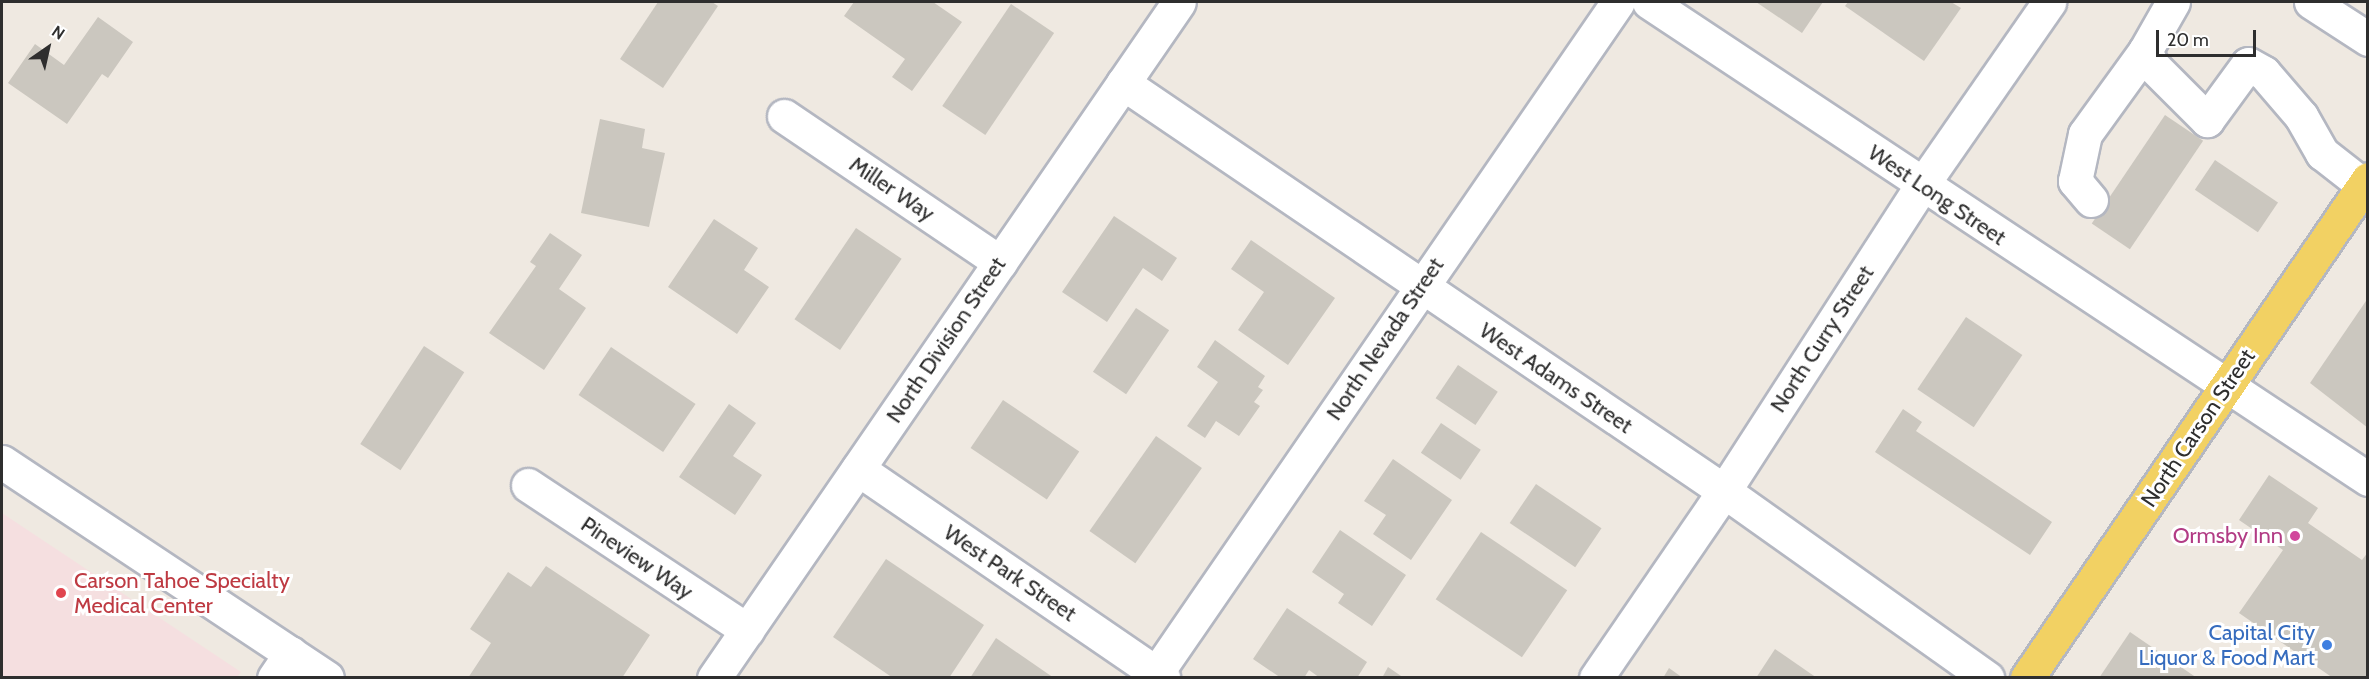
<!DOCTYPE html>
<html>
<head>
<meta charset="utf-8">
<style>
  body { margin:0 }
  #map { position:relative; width:2369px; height:679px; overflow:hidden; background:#efe9e1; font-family:Cabin,sans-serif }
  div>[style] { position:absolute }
  .medical>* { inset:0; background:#f5dfe0 }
  .building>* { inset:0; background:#cbc7bf; transform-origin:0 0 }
  .roads { filter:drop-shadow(2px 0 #b4b7c1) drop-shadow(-2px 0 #b4b7c1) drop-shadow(0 2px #b4b7c1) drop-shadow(0 -2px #b4b7c1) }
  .minor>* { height:33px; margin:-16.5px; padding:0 16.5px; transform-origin:16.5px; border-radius:16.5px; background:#fff }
  .major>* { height:33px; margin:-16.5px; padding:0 16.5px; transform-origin:16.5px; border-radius:16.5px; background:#f2d163 }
  .dots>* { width:16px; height:16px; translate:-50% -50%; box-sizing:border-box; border:3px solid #fff; border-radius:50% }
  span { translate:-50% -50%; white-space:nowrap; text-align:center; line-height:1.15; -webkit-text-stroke:6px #fff; paint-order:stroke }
  .street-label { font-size:22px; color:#2e2e2e }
  .hotel-label { font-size:22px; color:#b23c85 }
  .right { translate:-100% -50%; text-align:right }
  .health-label { font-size:22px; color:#be3a42 }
  .left { translate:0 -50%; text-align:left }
  .shop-label { font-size:22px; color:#366cbe }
  .frame { position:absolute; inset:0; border:3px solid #2e2e2e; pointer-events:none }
  .north { position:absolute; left:18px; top:18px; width:60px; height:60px; -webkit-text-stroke:4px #fff; paint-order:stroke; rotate:34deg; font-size:16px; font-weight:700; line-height:24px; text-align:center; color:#2e2e2e }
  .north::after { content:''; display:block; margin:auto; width:21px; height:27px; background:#2e2e2e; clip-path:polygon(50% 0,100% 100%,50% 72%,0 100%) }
  .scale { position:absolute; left:2156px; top:30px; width:100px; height:27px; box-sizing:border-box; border:3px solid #2e2e2e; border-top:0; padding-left:8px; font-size:18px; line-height:21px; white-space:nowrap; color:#2e2e2e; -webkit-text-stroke:4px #fff; paint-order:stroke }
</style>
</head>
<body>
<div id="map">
  <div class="medical">
    <div style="clip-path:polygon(2px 513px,241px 672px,237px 677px,2px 677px)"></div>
  </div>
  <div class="building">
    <div style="clip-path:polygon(658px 2px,712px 2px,718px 6px,663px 88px,620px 59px)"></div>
    <div style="clip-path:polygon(854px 2px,933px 2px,962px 22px,912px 91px,892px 77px,905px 59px,844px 16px)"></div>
    <div style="clip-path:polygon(1756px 2px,1823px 2px,1802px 33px)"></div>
    <div style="clip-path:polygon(1848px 2px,1951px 2px,1961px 8px,1924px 61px,1845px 6px)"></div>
    <div style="left:1011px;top:4px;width:52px;height:123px;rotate:34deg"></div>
    <div style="clip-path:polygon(98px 17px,133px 42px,108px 78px,102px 74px,67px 124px,8px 83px,35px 44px,64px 65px)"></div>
    <div style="left:2165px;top:115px;width:46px;height:131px;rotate:34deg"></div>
    <div style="clip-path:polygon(600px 119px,645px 129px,642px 148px,665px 153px,649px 227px,581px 213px)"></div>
    <div style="left:2215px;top:160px;width:76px;height:36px;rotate:34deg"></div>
    <div style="clip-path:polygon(1114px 216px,1177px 258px,1162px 281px,1143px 268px,1107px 322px,1062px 292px)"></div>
    <div style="clip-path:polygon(714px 219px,758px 248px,744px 270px,769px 287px,737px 334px,668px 287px)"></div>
    <div style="left:856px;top:228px;width:55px;height:110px;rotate:34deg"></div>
    <div style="clip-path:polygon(550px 233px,582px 255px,559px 289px,586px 308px,544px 370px,489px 333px,536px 266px,530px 262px)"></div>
    <div style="clip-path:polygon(1251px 240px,1335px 298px,1288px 365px,1238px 330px,1264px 292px,1231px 269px)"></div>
    <div style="clip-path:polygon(2368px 298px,2368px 428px,2310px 383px)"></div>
    <div style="left:1136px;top:308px;width:40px;height:77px;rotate:34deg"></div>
    <div style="left:1966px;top:317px;width:68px;height:87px;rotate:34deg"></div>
    <div style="clip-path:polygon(1215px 340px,1265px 376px,1258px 387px,1263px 390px,1254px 402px,1260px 406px,1239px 436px,1216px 421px,1205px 438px,1187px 426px,1218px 382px,1197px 367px)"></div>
    <div style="left:424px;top:346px;width:48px;height:117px;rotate:33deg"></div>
    <div style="left:611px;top:347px;width:102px;height:58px;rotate:34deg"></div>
    <div style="left:1458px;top:365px;width:48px;height:40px;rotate:34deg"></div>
    <div style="left:1003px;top:400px;width:92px;height:58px;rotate:34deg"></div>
    <div style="clip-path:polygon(729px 404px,756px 423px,733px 456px,762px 475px,735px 515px,679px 477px)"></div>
    <div style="clip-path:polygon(1903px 409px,1922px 422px,1916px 431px,2052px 522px,2030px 555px,1875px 452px)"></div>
    <div style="left:1441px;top:423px;width:48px;height:36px;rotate:34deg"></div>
    <div style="left:1156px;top:436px;width:56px;height:116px;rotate:35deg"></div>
    <div style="clip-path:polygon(1393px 459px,1452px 500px,1411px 560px,1373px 534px,1386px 515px,1364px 501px)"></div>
    <div style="clip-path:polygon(2269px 475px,2318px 508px,2308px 523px,2362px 560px,2368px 552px,2368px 678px,2333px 678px,2239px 613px,2283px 550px,2239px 520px)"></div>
    <div style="left:1536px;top:484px;width:79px;height:47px;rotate:34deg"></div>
    <div style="clip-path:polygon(1340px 530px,1406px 575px,1372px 626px,1338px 603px,1344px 594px,1312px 572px)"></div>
    <div style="left:1481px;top:532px;width:104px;height:81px;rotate:34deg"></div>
    <div style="clip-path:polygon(886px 559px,984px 625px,949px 678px,893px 678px,833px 637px)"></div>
    <div style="clip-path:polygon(546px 566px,650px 635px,622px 678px,468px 678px,491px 643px,470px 629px,508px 572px,531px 587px)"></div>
    <div style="clip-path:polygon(1287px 608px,1367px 662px,1357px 678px,1320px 678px,1309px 670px,1304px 678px,1281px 678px,1253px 659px)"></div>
    <div style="clip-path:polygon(2130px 632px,2197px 678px,2099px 678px)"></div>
    <div style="clip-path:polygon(996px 638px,1054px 678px,970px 678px)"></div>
    <div style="clip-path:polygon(1775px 649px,1817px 678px,1756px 678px)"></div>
    <div style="clip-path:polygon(1388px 667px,1404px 678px,1382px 678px)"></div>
    <div style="clip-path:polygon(1669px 668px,1683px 678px,1663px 678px)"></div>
  </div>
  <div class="roads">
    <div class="minor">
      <div style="left:1649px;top:2px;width:863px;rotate:33.56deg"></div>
      <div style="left:2173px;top:2px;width:56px;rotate:119.7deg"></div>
      <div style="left:2145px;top:51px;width:16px;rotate:63deg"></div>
      <div style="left:2152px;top:65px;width:78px;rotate:45deg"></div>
      <div style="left:2207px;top:120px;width:69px;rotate:-53.8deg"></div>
      <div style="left:2248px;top:64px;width:18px;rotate:29deg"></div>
      <div style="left:2264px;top:73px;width:57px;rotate:49.3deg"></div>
      <div style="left:2301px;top:116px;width:43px;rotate:60.4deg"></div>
      <div style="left:2322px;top:153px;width:52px;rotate:38deg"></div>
      <div style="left:2311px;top:2px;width:68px;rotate:33deg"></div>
      <div style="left:1123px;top:83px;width:726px;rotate:34.17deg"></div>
      <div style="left:1724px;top:491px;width:323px;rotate:35.4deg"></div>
      <div style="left:784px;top:116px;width:261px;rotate:34.1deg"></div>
      <div style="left:2091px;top:200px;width:25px;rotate:-130deg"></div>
      <div style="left:2075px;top:181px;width:48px;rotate:-78deg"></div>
      <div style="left:2085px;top:134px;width:102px;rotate:-54.1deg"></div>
      <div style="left:2px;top:462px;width:390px;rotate:33.6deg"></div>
      <div style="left:858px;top:469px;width:370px;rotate:34.4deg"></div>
      <div style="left:528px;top:485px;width:263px;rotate:33.5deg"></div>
      <div style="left:274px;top:678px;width:30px;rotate:-56deg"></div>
      <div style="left:714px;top:678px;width:820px;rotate:-55.48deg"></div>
      <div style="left:1153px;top:678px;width:820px;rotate:-55.48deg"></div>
      <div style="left:1596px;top:678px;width:227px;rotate:-55.6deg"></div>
      <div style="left:1724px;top:491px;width:364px;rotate:-57.1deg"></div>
      <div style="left:1922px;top:185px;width:223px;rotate:-55.2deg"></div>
    </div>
    <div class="major">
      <div style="left:2027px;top:678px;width:604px;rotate:-55.65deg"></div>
    </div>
  </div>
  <div class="dots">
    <div style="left:2295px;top:536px;background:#d1479c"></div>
    <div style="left:61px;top:593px;background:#e0444e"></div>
    <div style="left:2327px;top:645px;background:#3f7fe0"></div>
  </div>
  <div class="street-label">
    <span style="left:892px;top:189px;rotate:34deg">Miller Way</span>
    <span style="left:1937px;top:195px;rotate:34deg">West Long Street</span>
    <span style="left:1385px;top:339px;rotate:-56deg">North Nevada Street</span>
    <span style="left:1822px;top:339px;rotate:-57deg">North Curry Street</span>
    <span style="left:946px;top:340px;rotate:-56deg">North Division Street</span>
    <span style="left:1556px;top:378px;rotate:34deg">West Adams Street</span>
    <span style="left:2198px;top:428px;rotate:-56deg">North Carson Street</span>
    <span style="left:637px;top:558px;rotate:34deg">Pineview Way</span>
    <span style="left:1010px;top:573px;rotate:34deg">West Park Street</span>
  </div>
  <div class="hotel-label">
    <span class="right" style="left:2283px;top:536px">Ormsby Inn</span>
  </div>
  <div class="health-label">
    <span class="left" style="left:74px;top:593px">Carson Tahoe Specialty<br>Medical Center</span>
  </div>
  <div class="shop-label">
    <span class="right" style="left:2315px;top:645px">Capital City<br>Liquor &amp; Food Mart</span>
  </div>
  <div class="frame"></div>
  <div class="north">N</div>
  <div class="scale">20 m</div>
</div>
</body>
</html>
